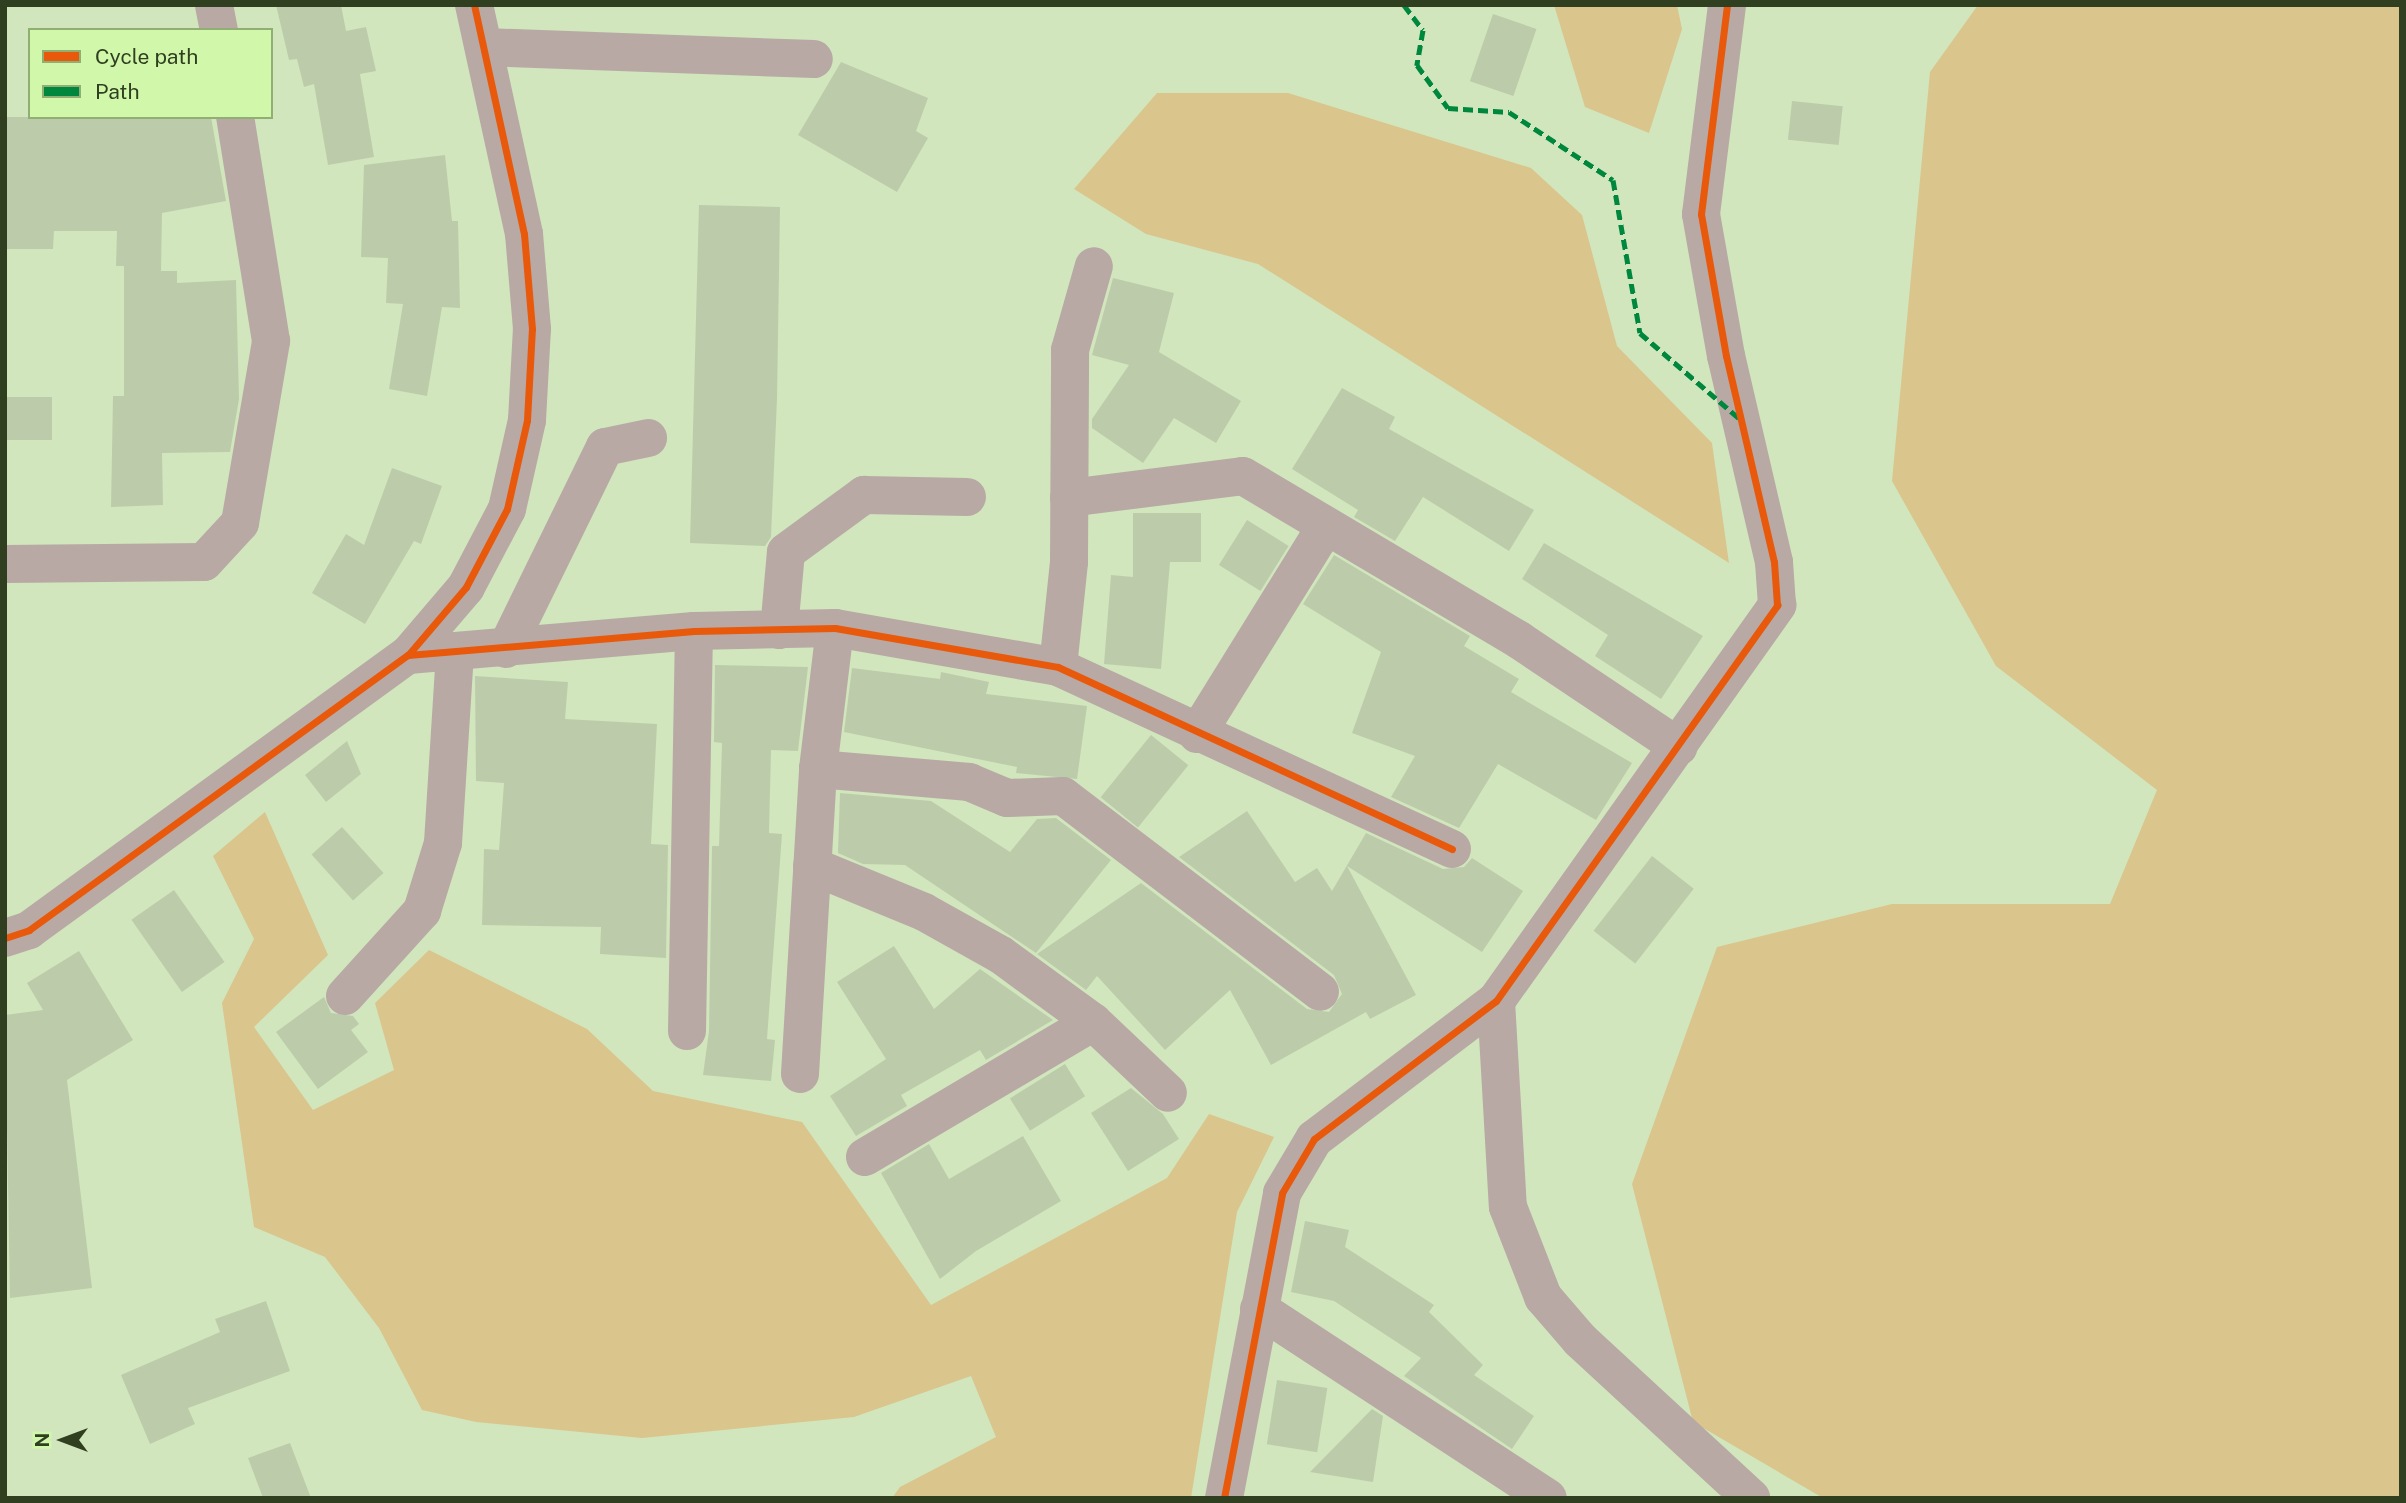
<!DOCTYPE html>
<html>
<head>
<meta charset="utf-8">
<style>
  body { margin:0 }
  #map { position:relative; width:2406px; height:1503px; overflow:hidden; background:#d1e6bc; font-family:"Public Sans",sans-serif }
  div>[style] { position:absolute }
  .forest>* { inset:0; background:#dac58d }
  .building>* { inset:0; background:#bcccab; transform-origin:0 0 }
  .minor>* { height:38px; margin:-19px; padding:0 19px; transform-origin:19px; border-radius:19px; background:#b8a9a5 }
  .quiet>* { height:5px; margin-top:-2.5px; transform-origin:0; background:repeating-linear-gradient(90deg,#00873e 0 10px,transparent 0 15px) }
  .cycleway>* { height:7px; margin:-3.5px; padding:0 3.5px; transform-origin:3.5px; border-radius:3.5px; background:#e8590c }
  span { translate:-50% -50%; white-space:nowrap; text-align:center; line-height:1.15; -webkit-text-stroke:5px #d1f8aa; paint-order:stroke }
  .frame { position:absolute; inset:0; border:7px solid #303f20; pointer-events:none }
  .legend { position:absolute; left:28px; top:28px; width:245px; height:91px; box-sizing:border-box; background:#d1f8aa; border:2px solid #91ae73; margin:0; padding:9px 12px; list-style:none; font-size:21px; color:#303f20 }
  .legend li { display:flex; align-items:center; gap:14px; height:35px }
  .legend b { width:35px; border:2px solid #91ae73 }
  .north { position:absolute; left:28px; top:1405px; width:70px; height:70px; -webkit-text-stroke:5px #d1f8aa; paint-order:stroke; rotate:270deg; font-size:19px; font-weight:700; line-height:28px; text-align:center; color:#303f20 }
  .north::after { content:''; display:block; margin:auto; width:24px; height:32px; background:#303f20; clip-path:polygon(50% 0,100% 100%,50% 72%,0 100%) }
</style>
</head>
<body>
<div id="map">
  <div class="forest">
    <div style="clip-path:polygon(1554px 5px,1677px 5px,1682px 29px,1649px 133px,1585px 107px)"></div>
    <div style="clip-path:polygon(1978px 5px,2401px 5px,2401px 1498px,1823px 1498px,1693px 1422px,1632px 1184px,1717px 947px,1892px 904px,2110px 904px,2157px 790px,1996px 666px,1892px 481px,1930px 72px)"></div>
    <div style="clip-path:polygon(1157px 93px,1288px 93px,1531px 168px,1582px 215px,1617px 346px,1712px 443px,1729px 563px,1258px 264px,1146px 234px,1074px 189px)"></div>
    <div style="clip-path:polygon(265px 812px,328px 955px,254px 1027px,313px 1110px,394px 1070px,375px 1003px,429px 950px,587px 1029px,653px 1091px,802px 1122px,931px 1305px,1167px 1178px,1209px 1114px,1274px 1137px,1237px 1212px,1191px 1498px,892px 1498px,900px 1487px,996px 1437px,971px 1376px,854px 1417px,642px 1438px,476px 1422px,422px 1410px,379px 1328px,325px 1257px,254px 1227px,222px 1003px,254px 939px,213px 856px)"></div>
  </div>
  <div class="building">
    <div style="clip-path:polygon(276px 5px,341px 5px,346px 31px,366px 27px,376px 71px,360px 74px,374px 157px,328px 165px,314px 84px,304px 87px,297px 59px,289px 60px)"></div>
    <div style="left:1493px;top:14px;width:46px;height:71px;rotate:19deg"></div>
    <div style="clip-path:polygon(841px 62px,928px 98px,916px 131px,928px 138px,897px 192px,798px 135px)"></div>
    <div style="left:1792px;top:101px;width:51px;height:39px;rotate:6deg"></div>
    <div style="clip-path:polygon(5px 117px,211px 117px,226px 201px,162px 213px,161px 271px,177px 271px,177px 283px,236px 280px,239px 399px,230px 452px,162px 453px,163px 505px,111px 507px,113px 396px,124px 396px,124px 266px,116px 266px,117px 231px,54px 231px,53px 249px,5px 249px)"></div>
    <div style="clip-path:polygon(445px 155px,452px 221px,458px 221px,460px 308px,442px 307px,427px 396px,389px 389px,403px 304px,386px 303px,388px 258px,361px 257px,364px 165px)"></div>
    <div style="clip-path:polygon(699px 205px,780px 207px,777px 399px,771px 537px,765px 546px,690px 543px)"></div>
    <div style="clip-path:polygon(1113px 278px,1174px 293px,1159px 352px,1241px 401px,1216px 443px,1174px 418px,1143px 463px,1092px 428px,1092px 419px,1129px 365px,1092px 355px)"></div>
    <div style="clip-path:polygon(1342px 388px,1395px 417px,1389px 429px,1534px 510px,1509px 551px,1423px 497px,1395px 541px,1354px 517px,1358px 510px,1292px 469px)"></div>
    <div style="left:5px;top:397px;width:47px;height:43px"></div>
    <div style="clip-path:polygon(392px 468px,442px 486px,421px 544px,414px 541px,365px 624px,312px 593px,346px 534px,364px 545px)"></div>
    <div style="clip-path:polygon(1133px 513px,1201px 513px,1201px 562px,1170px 562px,1161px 669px,1104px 664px,1111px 575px,1133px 577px)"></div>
    <div style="left:1247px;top:520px;width:49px;height:53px;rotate:32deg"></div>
    <div style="clip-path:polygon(1544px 543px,1703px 636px,1661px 699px,1595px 656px,1608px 635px,1522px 579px)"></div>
    <div style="clip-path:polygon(1334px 555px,1470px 636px,1464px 646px,1519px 679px,1511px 692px,1632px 763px,1596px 820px,1498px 764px,1459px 828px,1391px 797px,1415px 756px,1352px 733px,1381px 652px,1303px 604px)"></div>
    <div style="clip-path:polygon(715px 665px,808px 667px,798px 751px,771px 750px,769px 833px,782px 834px,767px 1039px,775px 1040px,771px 1081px,703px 1075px,709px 1031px,712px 846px,719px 846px,722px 743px,714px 742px)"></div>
    <div style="clip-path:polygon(852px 668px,940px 679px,941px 672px,989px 682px,986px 694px,1087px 706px,1077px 779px,1016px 773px,1017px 767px,844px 732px)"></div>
    <div style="clip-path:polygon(475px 676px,568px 682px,565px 719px,657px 724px,651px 844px,668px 845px,666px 958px,600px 954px,601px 927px,482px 925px,484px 849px,499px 850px,504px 783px,476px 781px)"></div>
    <div style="left:1151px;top:735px;width:48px;height:80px;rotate:39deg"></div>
    <div style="clip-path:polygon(347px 741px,361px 774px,326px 802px,305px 775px)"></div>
    <div style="clip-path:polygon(840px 793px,931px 801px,1010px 852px,1037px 819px,1056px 818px,1111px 860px,1036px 953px,905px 865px,863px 864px,838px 853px)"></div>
    <div style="clip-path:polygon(1247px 811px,1295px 882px,1317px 868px,1332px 891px,1366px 833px,1443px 869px,1464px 867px,1472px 858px,1523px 891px,1482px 952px,1347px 866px,1416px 995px,1370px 1019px,1366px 1012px,1271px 1065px,1230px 990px,1165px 1050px,1097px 976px,1086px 990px,1037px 954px,1141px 883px,1307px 1009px,1329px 1012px,1342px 994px,1334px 975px,1179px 857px)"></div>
    <div style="left:342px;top:827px;width:62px;height:41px;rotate:48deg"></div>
    <div style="left:1652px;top:856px;width:53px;height:95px;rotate:38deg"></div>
    <div style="left:174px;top:890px;width:88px;height:52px;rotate:55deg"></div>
    <div style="clip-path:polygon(894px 946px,934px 1009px,980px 969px,1053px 1020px,986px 1060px,980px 1050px,901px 1095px,907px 1106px,856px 1136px,830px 1096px,886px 1059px,837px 982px)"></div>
    <div style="clip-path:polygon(79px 951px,133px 1040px,67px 1080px,92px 1288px,10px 1298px,5px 1015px,43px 1010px,27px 983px)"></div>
    <div style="clip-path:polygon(324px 997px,331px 1013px,353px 1016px,359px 1024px,351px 1030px,368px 1052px,318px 1089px,276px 1032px)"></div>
    <div style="left:1065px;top:1064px;width:38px;height:65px;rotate:58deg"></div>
    <div style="clip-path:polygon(1131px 1088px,1163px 1114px,1179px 1139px,1128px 1171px,1091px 1113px)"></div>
    <div style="clip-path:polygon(1023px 1136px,1061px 1201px,976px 1251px,940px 1279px,881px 1173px,929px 1144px,949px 1179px)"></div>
    <div style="clip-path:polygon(1305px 1221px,1349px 1230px,1345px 1247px,1434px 1305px,1429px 1312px,1483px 1365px,1474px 1375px,1534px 1416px,1512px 1449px,1404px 1376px,1421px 1358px,1334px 1301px,1291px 1292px)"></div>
    <div style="clip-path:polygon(266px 1301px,290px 1371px,188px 1408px,195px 1424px,150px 1444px,121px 1375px,220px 1332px,215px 1319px)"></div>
    <div style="left:1277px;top:1380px;width:51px;height:65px;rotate:9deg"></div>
    <div style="clip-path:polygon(1372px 1409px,1383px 1416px,1373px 1482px,1310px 1472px)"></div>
    <div style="clip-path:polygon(290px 1443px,311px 1498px,263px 1498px,248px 1458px)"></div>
  </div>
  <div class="minor">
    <div style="left:214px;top:5px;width:25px;rotate:79deg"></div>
    <div style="left:484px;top:47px;width:330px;rotate:2.1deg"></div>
    <div style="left:1069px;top:498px;width:175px;rotate:-7.2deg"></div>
    <div style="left:1243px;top:476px;width:321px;rotate:30.7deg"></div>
    <div style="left:1519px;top:640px;width:192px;rotate:33.8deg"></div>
    <div style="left:5px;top:564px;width:199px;rotate:-0.6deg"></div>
    <div style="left:204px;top:562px;width:53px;rotate:-47.3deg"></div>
    <div style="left:240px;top:523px;width:185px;rotate:-80.3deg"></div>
    <div style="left:271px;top:341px;width:227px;rotate:-99.1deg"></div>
    <div style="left:779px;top:630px;width:78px;rotate:-84.9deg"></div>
    <div style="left:786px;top:552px;width:97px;rotate:-36.2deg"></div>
    <div style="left:864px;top:495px;width:103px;rotate:1.1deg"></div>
    <div style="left:506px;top:649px;width:225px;rotate:-63.9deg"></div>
    <div style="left:605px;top:447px;width:44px;rotate:-11.8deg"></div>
    <div style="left:408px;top:655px;width:287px;rotate:-4.8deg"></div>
    <div style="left:694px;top:631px;width:141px;rotate:-1.2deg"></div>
    <div style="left:835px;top:628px;width:226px;rotate:9.9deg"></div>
    <div style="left:1058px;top:667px;width:434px;rotate:24.8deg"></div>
    <div style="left:1058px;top:667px;width:106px;rotate:-84deg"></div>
    <div style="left:1069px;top:562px;width:212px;rotate:-89.7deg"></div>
    <div style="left:1070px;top:350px;width:87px;rotate:-74.1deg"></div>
    <div style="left:1197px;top:734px;width:245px;rotate:-58.2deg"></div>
    <div style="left:818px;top:769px;width:152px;rotate:4.9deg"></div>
    <div style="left:969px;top:782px;width:41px;rotate:22.8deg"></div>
    <div style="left:1007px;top:798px;width:56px;rotate:-2deg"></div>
    <div style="left:1063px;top:796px;width:323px;rotate:37.3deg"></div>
    <div style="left:812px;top:866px;width:121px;rotate:22.3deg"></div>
    <div style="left:924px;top:912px;width:88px;rotate:29.2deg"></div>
    <div style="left:1001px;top:955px;width:114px;rotate:36.1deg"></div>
    <div style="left:1093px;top:1022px;width:103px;rotate:43.4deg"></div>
    <div style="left:5px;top:938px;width:25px;rotate:-18deg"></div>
    <div style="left:29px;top:930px;width:468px;rotate:-36deg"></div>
    <div style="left:408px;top:655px;width:89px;rotate:-49.5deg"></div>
    <div style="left:466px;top:587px;width:88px;rotate:-62.3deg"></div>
    <div style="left:507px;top:509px;width:91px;rotate:-77.3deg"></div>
    <div style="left:527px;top:420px;width:91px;rotate:-86.9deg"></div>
    <div style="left:532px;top:329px;width:95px;rotate:-94.8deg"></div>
    <div style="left:524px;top:234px;width:234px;rotate:-102.3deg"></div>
    <div style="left:345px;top:996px;width:115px;rotate:-47.8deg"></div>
    <div style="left:422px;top:911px;width:71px;rotate:-72.8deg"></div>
    <div style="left:443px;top:843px;width:191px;rotate:-86.4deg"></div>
    <div style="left:1496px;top:1001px;width:206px;rotate:86.7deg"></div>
    <div style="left:1508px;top:1207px;width:97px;rotate:68.7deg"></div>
    <div style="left:1543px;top:1297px;width:57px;rotate:49.3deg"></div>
    <div style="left:1580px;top:1340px;width:233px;rotate:42.7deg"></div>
    <div style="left:687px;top:1031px;width:400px;rotate:-89deg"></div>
    <div style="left:800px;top:1074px;width:306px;rotate:-86.6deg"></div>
    <div style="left:818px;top:769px;width:142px;rotate:-83.1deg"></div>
    <div style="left:865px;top:1157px;width:265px;rotate:-30.6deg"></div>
    <div style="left:1259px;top:1309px;width:345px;rotate:33.2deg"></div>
    <div style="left:1224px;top:1498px;width:310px;rotate:-79.2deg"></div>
    <div style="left:1282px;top:1193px;width:63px;rotate:-59.3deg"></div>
    <div style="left:1314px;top:1139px;width:228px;rotate:-37.2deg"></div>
    <div style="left:1496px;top:1001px;width:486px;rotate:-54.6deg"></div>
    <div style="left:1777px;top:605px;width:43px;rotate:-94deg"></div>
    <div style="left:1774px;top:562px;width:212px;rotate:-103.1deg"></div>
    <div style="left:1726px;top:356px;width:144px;rotate:-100deg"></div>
    <div style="left:1701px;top:214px;width:211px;rotate:-82.9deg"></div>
  </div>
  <div class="quiet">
    <div style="left:1404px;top:5px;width:31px;rotate:53deg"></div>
    <div style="left:1423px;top:30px;width:36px;rotate:100deg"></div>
    <div style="left:1417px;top:65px;width:53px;rotate:54.2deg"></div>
    <div style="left:1448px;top:108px;width:61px;rotate:3.8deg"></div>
    <div style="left:1509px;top:112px;width:124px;rotate:33.2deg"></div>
    <div style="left:1613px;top:180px;width:155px;rotate:80deg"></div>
    <div style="left:1640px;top:333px;width:132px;rotate:40.7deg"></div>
  </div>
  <div class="cycleway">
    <div style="left:408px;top:655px;width:287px;rotate:-4.8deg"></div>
    <div style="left:694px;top:631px;width:141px;rotate:-1.2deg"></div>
    <div style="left:835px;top:628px;width:226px;rotate:9.9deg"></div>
    <div style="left:1058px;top:667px;width:434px;rotate:24.8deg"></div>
    <div style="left:5px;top:938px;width:25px;rotate:-18deg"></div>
    <div style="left:29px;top:930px;width:468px;rotate:-36deg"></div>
    <div style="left:408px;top:655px;width:89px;rotate:-49.5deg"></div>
    <div style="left:466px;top:587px;width:88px;rotate:-62.3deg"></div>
    <div style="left:507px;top:509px;width:91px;rotate:-77.3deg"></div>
    <div style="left:527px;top:420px;width:91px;rotate:-86.9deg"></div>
    <div style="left:532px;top:329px;width:95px;rotate:-94.8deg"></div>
    <div style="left:524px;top:234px;width:234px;rotate:-102.3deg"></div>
    <div style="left:1224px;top:1498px;width:310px;rotate:-79.2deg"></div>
    <div style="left:1282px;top:1193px;width:63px;rotate:-59.3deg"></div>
    <div style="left:1314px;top:1139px;width:228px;rotate:-37.2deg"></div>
    <div style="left:1496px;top:1001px;width:486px;rotate:-54.6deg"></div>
    <div style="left:1777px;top:605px;width:43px;rotate:-94deg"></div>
    <div style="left:1774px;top:562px;width:212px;rotate:-103.1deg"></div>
    <div style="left:1726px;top:356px;width:144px;rotate:-100deg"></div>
    <div style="left:1701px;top:214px;width:211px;rotate:-82.9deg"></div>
  </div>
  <div class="frame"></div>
  <ul class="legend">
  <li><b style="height:9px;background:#e8590c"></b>Cycle path</li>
  <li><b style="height:9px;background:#00873e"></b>Path</li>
  </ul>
  <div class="north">N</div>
</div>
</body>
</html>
